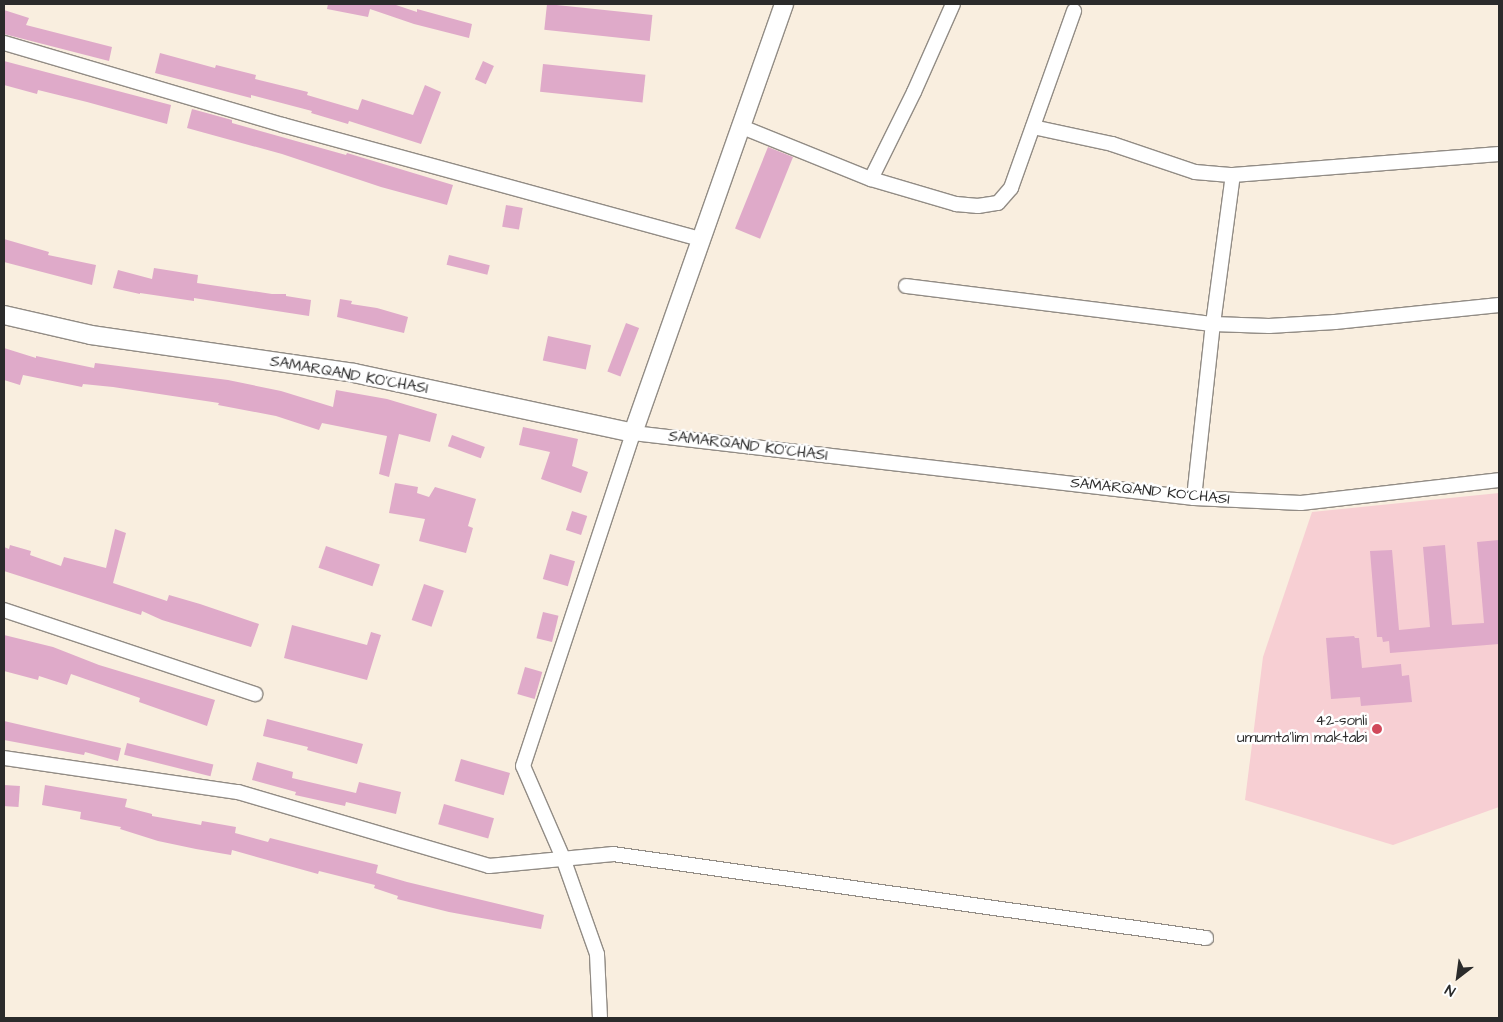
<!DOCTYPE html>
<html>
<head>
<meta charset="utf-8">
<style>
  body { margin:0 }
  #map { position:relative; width:1503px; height:1022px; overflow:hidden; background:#f9eedf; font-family:"Architects Daughter",sans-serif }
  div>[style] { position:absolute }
  .built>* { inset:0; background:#f7cfd3 }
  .building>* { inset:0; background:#dfaac9; transform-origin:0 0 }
  .roads { filter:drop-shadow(1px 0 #928c85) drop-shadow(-1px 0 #928c85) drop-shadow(0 1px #928c85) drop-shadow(0 -1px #928c85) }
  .minor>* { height:14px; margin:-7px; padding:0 7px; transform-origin:7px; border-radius:7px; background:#fff }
  .tertiary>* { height:18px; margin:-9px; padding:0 9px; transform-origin:9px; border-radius:9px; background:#fff }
  .dots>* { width:14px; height:14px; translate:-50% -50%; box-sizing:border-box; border:2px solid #fff; border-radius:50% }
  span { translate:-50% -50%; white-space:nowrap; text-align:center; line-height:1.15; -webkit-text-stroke:5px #fff; paint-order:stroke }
  .street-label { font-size:15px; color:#2b2b2b }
  .poi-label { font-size:15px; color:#2b2b2b }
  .right { translate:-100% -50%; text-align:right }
  .frame { position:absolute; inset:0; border:5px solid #2b2b2b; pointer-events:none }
  .north { position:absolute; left:1433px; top:952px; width:50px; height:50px; -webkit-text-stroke:4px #fff; paint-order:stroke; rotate:210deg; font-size:14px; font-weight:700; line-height:20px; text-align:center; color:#2b2b2b }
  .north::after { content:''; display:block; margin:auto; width:18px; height:22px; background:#2b2b2b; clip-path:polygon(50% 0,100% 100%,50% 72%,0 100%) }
</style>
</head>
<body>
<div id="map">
  <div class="built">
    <div style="clip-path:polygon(1499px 493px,1499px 807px,1393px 845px,1245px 800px,1263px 657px,1312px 512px)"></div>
  </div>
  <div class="building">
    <div style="clip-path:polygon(328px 4px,393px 4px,417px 12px,417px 9px,472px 24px,469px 38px,414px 24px,370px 9px,368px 17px,327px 9px)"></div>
    <div style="left:547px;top:4px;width:106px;height:26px;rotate:6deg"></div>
    <div style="clip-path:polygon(4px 10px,29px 18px,26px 25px,112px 47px,109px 61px,4px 34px)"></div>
    <div style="clip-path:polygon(160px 53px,215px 68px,216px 65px,256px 75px,255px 79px,308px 92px,307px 95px,358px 110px,362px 99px,413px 115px,425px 85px,441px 92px,421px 144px,349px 121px,348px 124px,311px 113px,312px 111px,251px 95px,251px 98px,155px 73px)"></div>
    <div style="clip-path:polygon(4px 61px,171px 105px,167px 124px,87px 102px,38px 90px,37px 94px,4px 85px)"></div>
    <div style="left:483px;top:61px;width:12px;height:20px;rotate:24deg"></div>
    <div style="left:543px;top:64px;width:103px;height:28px;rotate:6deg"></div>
    <div style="clip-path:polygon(192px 109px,232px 120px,232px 123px,346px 155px,347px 153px,453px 185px,447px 205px,381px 187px,282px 154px,187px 128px)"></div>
    <div style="left:768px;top:147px;width:27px;height:88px;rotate:22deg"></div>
    <div style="left:506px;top:205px;width:17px;height:22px;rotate:10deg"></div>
    <div style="clip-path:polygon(4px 239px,49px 252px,48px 255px,96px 265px,92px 285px,4px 262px)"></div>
    <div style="left:449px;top:255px;width:42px;height:10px;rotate:14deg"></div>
    <div style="clip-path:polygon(154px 268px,198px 275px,197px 283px,272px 294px,286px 294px,286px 296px,311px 300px,309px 316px,194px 298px,194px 301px,140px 293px,140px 294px,113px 288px,118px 270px,152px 279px)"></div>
    <div style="clip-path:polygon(340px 299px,352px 301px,351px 304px,377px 308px,408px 317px,404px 333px,337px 317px)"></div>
    <div style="left:626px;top:323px;width:14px;height:52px;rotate:21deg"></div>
    <div style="left:548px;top:336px;width:44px;height:25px;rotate:12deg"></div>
    <div style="clip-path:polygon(4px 348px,36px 358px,36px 356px,94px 368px,95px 363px,228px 380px,281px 391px,333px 407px,336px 390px,387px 399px,437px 414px,430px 442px,399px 434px,389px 477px,379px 474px,387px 436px,322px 423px,319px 430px,276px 416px,218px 405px,219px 403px,113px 387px,83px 384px,82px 387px,23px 375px,20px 385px,4px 380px)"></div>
    <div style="clip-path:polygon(523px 427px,578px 439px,572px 466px,588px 472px,581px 493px,541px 479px,550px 452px,519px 445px)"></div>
    <div style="left:452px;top:435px;width:35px;height:12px;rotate:20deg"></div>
    <div style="clip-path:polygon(395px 483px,418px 487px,417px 493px,429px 497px,435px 487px,476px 499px,468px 526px,473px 528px,466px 553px,419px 541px,425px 519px,389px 513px)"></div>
    <div style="left:572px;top:511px;width:16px;height:20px;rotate:18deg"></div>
    <div style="clip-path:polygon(115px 529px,126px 533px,113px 583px,167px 601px,169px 595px,200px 604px,259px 624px,251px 647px,162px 620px,142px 611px,141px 615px,4px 571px,4px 547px,9px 549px,10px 545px,31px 551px,30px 555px,61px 566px,64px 557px,106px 568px)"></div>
    <div style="clip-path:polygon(1499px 540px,1499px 644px,1390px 653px,1389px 641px,1383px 642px,1382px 637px,1377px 637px,1370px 551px,1392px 550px,1399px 630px,1430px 627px,1423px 547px,1445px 545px,1452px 625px,1484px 623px,1477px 542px)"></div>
    <div style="left:326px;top:546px;width:57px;height:23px;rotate:19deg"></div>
    <div style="left:550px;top:554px;width:26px;height:26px;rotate:16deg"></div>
    <div style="left:424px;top:584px;width:21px;height:38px;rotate:19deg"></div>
    <div style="left:543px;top:612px;width:16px;height:27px;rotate:14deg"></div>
    <div style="clip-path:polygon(292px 625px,367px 645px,371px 632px,381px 635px,367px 680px,284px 658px)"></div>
    <div style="clip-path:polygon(4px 635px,53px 647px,99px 665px,215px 700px,207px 726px,139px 702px,140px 698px,71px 674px,67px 685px,39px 676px,38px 680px,4px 671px)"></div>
    <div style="clip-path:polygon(1354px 636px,1355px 638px,1359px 638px,1362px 668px,1401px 664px,1402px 676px,1409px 675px,1412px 702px,1361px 706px,1360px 697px,1331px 699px,1326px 638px)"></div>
    <div style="left:525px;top:667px;width:18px;height:28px;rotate:16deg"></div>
    <div style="clip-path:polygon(267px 719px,363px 744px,357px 764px,307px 750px,308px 747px,263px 736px)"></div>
    <div style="clip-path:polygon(4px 721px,121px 748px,118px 761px,85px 752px,84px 755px,4px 740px)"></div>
    <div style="left:127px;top:743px;width:89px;height:12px;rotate:14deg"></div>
    <div style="left:461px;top:759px;width:51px;height:23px;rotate:16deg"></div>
    <div style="clip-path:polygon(257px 762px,293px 772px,292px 778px,356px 793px,359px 782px,401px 792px,396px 814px,346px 802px,345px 806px,295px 795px,296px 792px,252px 780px)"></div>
    <div style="left:4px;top:785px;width:16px;height:21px;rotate:4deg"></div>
    <div style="clip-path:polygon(45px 785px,127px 799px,125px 807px,152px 814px,152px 816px,201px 825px,202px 821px,236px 827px,235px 833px,268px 842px,270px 838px,378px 865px,376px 873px,407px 882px,544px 915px,541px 929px,449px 912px,397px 899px,398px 896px,374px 888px,375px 885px,319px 871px,318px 874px,232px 850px,231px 855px,196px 849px,158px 841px,120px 829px,121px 827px,80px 819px,81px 812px,42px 805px)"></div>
    <div style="left:444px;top:804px;width:52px;height:21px;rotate:16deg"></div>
  </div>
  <div class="roads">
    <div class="minor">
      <div style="left:953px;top:4px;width:96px;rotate:113.9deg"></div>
      <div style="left:914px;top:92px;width:97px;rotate:116.3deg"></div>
      <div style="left:871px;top:179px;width:89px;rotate:16.4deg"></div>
      <div style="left:956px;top:204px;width:22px;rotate:5deg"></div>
      <div style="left:978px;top:206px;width:20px;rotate:-9deg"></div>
      <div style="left:998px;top:203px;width:20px;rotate:-49deg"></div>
      <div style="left:1011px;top:188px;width:188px;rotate:-70.4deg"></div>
      <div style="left:4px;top:43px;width:291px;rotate:16.4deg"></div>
      <div style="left:283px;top:125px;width:432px;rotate:15.3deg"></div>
      <div style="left:742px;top:127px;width:139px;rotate:22deg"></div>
      <div style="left:1033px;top:127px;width:81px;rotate:12.1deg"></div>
      <div style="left:1112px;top:144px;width:88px;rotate:18.6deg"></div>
      <div style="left:1195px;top:172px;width:38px;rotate:5deg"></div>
      <div style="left:1233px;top:175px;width:267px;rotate:-4.5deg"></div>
      <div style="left:906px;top:286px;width:309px;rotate:7.1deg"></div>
      <div style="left:1213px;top:324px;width:150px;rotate:-82.4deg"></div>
      <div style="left:1194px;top:498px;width:175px;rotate:-83.8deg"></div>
      <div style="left:1213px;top:324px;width:56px;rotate:2deg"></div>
      <div style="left:1269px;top:326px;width:66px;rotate:-3.5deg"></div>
      <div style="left:1335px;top:322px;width:165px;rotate:-5.9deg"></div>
      <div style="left:4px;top:610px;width:265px;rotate:18.5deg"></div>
      <div style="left:4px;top:758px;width:236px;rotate:8.3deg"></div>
      <div style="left:238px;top:792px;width:262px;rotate:16.4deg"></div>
      <div style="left:489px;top:866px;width:125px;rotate:-5.5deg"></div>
      <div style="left:613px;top:854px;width:599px;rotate:8.06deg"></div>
      <div style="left:600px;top:1018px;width:64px;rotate:-92.7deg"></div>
      <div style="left:597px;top:954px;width:102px;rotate:-109.5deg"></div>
      <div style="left:563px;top:858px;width:100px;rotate:-113.5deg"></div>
      <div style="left:523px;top:766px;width:351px;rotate:-71.7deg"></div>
      <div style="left:633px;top:433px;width:565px;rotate:6.61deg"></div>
      <div style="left:1194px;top:498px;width:107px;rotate:2.7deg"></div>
      <div style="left:1301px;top:503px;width:199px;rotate:-6.6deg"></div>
    </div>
    <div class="tertiary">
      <div style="left:4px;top:315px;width:89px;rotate:12.9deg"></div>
      <div style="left:91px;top:335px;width:266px;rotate:8.2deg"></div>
      <div style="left:354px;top:373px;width:285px;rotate:12.1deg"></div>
      <div style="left:633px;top:433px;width:455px;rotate:-70.6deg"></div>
    </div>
  </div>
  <div class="dots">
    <div style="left:1377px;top:729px;background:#d1495b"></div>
  </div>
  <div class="street-label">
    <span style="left:349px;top:375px;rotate:10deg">SAMARQAND KO'CHASI</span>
    <span style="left:748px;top:446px;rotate:7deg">SAMARQAND KO'CHASI</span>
    <span style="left:1150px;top:491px;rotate:6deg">SAMARQAND KO'CHASI</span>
  </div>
  <div class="poi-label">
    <span class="right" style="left:1367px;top:729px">42-sonli<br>umumta'lim maktabi</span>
  </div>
  <div class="frame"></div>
  <div class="north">N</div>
</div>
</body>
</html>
